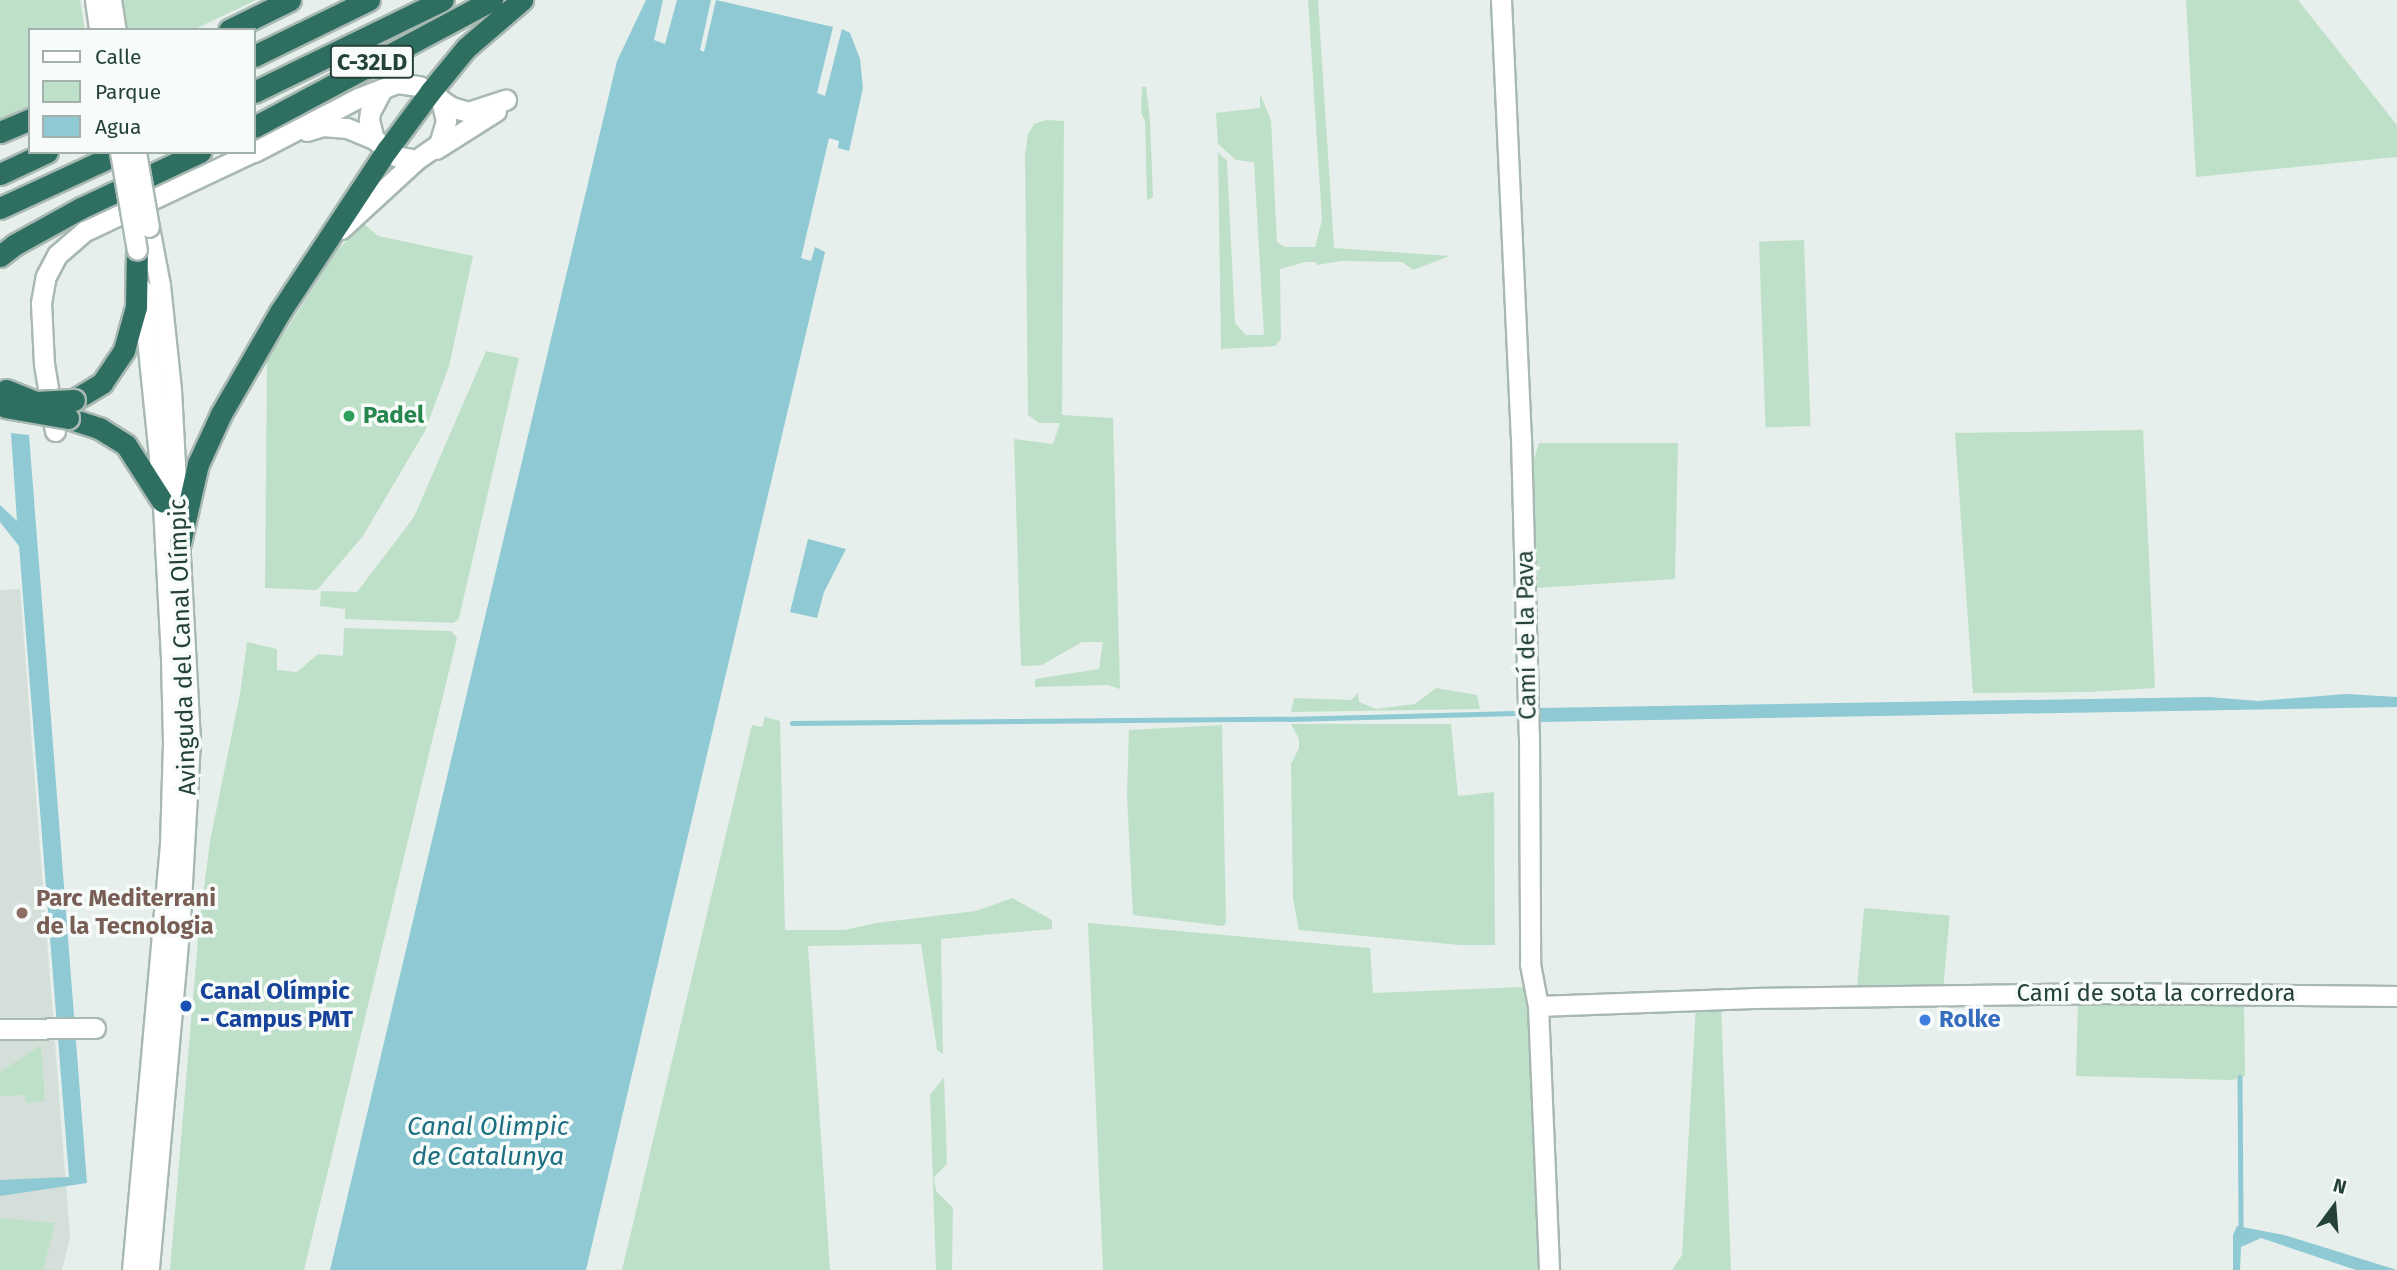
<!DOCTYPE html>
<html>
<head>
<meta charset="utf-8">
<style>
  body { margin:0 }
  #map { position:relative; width:2397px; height:1270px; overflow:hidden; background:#e6efeb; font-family:"Fira Sans",sans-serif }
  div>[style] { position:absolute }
  .built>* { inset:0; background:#d4dfda }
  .green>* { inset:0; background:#bfe0c8; transform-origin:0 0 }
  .water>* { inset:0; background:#8ec9d4 }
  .stream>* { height:4.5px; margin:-2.25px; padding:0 2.25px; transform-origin:2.25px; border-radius:2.25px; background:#8ec9d4 }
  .roads { filter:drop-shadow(2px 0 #a8b8b2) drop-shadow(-2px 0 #a8b8b2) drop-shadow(0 2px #a8b8b2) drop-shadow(0 -2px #a8b8b2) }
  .minor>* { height:19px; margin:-9.5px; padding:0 9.5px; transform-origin:9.5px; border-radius:9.5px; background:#fff }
  .highway>* { height:21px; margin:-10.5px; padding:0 10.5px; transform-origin:10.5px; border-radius:10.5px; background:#2f6f62 }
  .bridges { filter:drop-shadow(2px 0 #a8b8b2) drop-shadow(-2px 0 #a8b8b2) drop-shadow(0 2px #a8b8b2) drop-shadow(0 -2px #a8b8b2) }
  .minor-bridge>* { height:19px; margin:-9.5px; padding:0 9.5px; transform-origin:9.5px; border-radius:9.5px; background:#fff }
  .highway-bridge>* { height:21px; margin:-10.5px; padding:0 10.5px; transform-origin:10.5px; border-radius:10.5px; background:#2f6f62 }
  .dots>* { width:19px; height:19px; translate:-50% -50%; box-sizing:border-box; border:4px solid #f7fbf9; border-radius:50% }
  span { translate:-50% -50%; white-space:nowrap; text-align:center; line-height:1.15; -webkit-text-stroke:7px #f7fbf9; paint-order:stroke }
  .shield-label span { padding:2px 5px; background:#f7fbf9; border:2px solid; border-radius:5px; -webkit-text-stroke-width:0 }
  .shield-label { font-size:23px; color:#24423a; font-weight:700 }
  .leisure-label { font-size:24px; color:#27864d; font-weight:700 }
  .left { translate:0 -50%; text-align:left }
  .street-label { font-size:24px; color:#24423a }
  .education-label { font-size:24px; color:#785e54; font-weight:700 }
  .transit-label { font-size:24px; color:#164399; font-weight:700 }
  .shop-label { font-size:24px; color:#366cbe; font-weight:700 }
  .water-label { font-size:26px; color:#1c6f80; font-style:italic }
  .legend { position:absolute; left:28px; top:28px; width:228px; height:126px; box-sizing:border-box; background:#f7fbf9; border:2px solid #a3b1ad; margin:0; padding:9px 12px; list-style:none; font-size:21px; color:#24423a }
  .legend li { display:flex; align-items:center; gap:14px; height:35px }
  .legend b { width:35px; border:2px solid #a3b1ad }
  .north { position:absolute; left:2299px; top:1172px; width:70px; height:70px; -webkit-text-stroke:5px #f7fbf9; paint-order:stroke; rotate:16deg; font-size:19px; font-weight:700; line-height:28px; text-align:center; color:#24423a }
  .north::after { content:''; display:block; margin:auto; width:24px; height:32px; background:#24423a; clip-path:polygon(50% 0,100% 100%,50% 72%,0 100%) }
</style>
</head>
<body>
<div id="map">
  <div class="built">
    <div style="clip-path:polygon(20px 589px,70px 1237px,62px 1270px,0 1270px,0 590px)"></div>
  </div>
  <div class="green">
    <div style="clip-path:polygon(0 0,80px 0,85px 30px,30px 30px,30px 109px,0 122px)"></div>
    <div style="clip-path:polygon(121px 0,256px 0,193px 30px,126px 30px)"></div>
    <div style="clip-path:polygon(1308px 0,1318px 0,1334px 248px,1450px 256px,1413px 270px,1402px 262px,1341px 261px,1317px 265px,1316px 262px,1305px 262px,1280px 269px,1281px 339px,1275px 346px,1221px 349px,1218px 152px,1227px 161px,1235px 323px,1246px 335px,1264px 335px,1254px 162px,1236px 160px,1218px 144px,1216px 113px,1260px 108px,1260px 94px,1271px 120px,1277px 242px,1285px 247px,1315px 247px,1322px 220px)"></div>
    <div style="clip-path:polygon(2186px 0,2298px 0,2397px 125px,2397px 157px,2196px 177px)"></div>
    <div style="clip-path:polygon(1142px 87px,1146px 87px,1150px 120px,1153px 197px,1147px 200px,1145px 121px,1141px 113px)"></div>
    <div style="clip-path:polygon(1046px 120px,1064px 121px,1062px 415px,1113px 418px,1120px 689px,1108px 685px,1035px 687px,1035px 679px,1099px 669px,1103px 642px,1082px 642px,1042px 665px,1021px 666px,1014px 439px,1053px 444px,1060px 423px,1039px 423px,1028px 415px,1025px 155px,1028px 134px,1034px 124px)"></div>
    <div style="clip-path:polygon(363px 223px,378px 236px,473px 256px,449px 366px,425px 431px,363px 536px,317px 590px,265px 588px,267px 360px,336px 252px)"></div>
    <div style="left:1804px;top:240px;width:186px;height:45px;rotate:88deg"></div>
    <div style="clip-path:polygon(486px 351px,519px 358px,459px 618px,454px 623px,345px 619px,345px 609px,320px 606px,321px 591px,357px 592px,414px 517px)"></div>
    <div style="clip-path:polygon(2143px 430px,2155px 688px,2089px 692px,1973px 693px,1955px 433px)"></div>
    <div style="clip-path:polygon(1539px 443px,1678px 443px,1675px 579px,1536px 588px,1531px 469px)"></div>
    <div style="clip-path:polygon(344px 628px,451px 631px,457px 638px,304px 1270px,170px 1270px,199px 927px,210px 841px,240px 694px,247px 642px,277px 649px,277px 670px,297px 672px,318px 654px,343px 656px)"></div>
    <div style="clip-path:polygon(1436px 688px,1477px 695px,1480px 709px,1291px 712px,1294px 698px,1351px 700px,1358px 693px,1359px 702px,1376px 709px,1415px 704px)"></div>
    <div style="clip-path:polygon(765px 717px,780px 721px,785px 930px,845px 930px,876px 923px,976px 911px,1012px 898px,1052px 920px,1052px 929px,941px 939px,943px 1054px,937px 1050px,921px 944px,808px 946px,830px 1270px,622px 1270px,752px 725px,762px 727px)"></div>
    <div style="clip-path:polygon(1291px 724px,1451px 724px,1458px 796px,1494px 792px,1495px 945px,1460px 945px,1299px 930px,1293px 899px,1291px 764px,1299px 748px,1299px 739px)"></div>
    <div style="clip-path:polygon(1222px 725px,1226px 923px,1223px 926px,1133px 915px,1127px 795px,1129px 730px)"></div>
    <div style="left:1864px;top:908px;width:86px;height:83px;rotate:5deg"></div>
    <div style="clip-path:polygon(1088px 923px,1370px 948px,1373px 993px,1524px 987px,1534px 1050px,1544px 1270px,1103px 1270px)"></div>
    <div style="clip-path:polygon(2239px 999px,2244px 1001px,2245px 1076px,2232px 1080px,2076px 1076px,2078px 1003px)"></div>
    <div style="clip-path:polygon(1721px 1004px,1731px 1270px,1672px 1270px,1682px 1255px,1696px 1005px)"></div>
    <div style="clip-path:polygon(41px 1045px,45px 1101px,26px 1103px,25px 1095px,0 1096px,0 1072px)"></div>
    <div style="clip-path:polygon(944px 1077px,947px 1164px,934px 1177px,936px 1191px,953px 1208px,952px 1270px,936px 1270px,930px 1095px)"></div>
    <div style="clip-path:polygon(0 1218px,55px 1223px,43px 1270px,0 1270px)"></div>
  </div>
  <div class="water">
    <div style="clip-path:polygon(646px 0,663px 0,654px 40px,665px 44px,677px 0,711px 0,700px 50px,704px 52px,716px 0,833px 27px,817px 93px,825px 96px,842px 29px,850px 33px,860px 59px,863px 88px,849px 151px,838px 148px,839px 141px,829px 138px,801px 258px,811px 261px,815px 247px,825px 252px,586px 1270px,330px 1270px,617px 61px)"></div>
    <div style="clip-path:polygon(11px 433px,29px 435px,87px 1183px,0 1196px,0 1180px,69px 1177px,19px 546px,0 522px,0 505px,17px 521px)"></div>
    <div style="clip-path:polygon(808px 539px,846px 549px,824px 592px,817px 618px,790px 612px)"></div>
    <div style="clip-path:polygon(2346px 694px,2397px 697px,2397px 707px,1540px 722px,1539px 708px,2209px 697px,2258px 701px)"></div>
    <div style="clip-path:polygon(2237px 1226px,2284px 1235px,2397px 1270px,2356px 1270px,2261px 1238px,2241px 1247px,2240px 1270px,2233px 1270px,2233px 1235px)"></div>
  </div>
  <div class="stream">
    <div style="left:792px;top:723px;width:497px;rotate:-0.5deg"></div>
    <div style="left:1289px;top:719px;width:236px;rotate:-1.5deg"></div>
    <div style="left:2240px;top:1077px;width:156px;rotate:89.6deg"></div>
  </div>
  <div class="roads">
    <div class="minor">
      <div style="left:95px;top:0;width:30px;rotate:82deg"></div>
      <div style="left:111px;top:0;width:30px;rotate:81deg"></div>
      <div style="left:1501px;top:0;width:437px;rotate:87.4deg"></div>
      <div style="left:1521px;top:437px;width:299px;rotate:88.5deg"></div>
      <div style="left:1529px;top:736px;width:228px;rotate:89.7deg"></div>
      <div style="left:1530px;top:964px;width:43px;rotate:79.2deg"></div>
      <div style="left:1538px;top:1006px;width:264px;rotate:87.6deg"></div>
      <div style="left:307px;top:131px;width:17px;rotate:-17deg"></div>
      <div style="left:323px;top:126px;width:24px;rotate:5deg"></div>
      <div style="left:347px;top:128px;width:29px;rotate:22deg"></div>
      <div style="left:374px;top:139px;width:28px;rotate:38deg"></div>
      <div style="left:396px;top:156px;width:20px;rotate:11deg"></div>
      <div style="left:374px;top:139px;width:20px;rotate:-105deg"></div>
      <div style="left:369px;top:120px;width:8px;rotate:-83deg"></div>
      <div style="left:370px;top:112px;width:26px;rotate:-62deg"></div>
      <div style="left:382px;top:89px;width:16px;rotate:-22deg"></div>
      <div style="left:397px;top:83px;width:22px;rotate:8deg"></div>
      <div style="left:419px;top:86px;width:38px;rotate:33deg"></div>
      <div style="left:451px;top:107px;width:18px;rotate:16deg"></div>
      <div style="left:468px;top:112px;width:40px;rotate:-18deg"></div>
      <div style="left:436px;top:149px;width:71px;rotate:-32.3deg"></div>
      <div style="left:254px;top:152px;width:117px;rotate:-27.4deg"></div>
      <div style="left:358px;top:98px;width:26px;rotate:-21deg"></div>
      <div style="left:149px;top:227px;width:59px;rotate:79.3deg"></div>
      <div style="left:160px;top:285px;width:106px;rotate:84deg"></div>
      <div style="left:171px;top:390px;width:351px;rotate:86.9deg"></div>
      <div style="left:190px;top:740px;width:180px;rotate:93.2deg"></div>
      <div style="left:180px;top:920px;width:351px;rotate:95.1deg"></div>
      <div style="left:341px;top:229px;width:102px;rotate:-42.6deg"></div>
      <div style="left:416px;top:160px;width:28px;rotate:-35deg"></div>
      <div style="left:439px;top:144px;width:24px;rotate:-73deg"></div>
      <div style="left:446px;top:121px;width:22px;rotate:-103deg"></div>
      <div style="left:55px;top:431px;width:68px;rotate:-99.3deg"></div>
      <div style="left:44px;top:364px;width:61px;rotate:-92.8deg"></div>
      <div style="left:41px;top:303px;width:27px;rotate:-80deg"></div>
      <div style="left:46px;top:276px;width:24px;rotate:-62deg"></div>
      <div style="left:57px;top:255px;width:37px;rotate:-41deg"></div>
      <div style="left:85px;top:231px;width:186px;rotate:-25.2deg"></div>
      <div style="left:1538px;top:1006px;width:215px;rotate:-2.1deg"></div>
      <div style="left:1753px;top:998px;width:346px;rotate:-0.8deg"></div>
      <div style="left:2099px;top:993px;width:298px;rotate:0.6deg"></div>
      <div style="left:0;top:1029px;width:95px;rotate:-0.6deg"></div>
      <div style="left:132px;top:1270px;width:428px;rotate:-84.9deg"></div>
      <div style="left:170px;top:844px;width:103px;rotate:-88.3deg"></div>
      <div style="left:173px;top:741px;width:83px;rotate:-91.4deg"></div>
      <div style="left:171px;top:658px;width:172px;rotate:-93deg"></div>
      <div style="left:162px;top:486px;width:198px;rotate:-95.8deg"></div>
    </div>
    <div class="highway">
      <div style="left:229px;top:30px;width:68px;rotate:-26.2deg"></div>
      <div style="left:254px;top:56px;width:128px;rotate:-26deg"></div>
      <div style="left:254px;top:92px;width:210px;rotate:-26deg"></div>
      <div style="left:254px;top:127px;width:270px;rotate:-28.1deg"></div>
      <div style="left:0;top:132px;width:33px;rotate:-23deg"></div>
      <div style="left:0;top:174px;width:52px;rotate:-25.1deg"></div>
      <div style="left:0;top:208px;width:133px;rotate:-24.8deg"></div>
      <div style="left:0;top:256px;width:18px;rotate:-38deg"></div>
      <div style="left:14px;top:245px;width:77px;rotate:-28.9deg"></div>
      <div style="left:81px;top:208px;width:132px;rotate:-25.2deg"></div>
      <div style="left:74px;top:400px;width:33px;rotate:-31deg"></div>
      <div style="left:102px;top:383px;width:40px;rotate:-56deg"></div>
      <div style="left:124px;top:350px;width:45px;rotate:-74.4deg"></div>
      <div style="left:136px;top:307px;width:57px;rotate:-89deg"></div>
      <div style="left:68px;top:418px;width:33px;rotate:18deg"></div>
      <div style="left:99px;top:428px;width:32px;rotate:32deg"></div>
      <div style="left:126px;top:445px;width:67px;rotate:57.3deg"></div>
      <div style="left:180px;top:543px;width:81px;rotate:-77.2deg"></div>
      <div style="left:198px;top:464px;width:55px;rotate:-65.3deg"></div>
      <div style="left:221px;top:414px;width:118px;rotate:-60deg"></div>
      <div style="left:280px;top:312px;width:194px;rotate:-56.6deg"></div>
      <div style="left:387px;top:150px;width:72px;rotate:-53.4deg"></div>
      <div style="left:430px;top:92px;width:57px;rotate:-50.7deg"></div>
      <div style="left:466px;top:48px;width:74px;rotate:-40.6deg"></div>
    </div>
  </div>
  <div class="bridges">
    <div class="minor-bridge">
      <div style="left:120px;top:152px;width:99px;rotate:80.2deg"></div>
      <div style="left:136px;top:152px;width:76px;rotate:80.2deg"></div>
    </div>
    <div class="highway-bridge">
      <div style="left:6px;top:390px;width:32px;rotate:22deg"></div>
      <div style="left:36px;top:402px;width:38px;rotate:-3deg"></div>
      <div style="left:5px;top:407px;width:64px;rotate:9.9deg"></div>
    </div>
  </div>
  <div class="dots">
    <div style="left:349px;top:416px;background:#2e9e5b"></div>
    <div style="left:22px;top:913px;background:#8d6e63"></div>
    <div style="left:186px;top:1006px;background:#1a4fb4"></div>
    <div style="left:1925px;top:1020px;background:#3f7fe0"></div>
  </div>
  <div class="shield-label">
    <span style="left:372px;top:62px">C-32LD</span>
  </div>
  <div class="leisure-label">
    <span class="left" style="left:363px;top:416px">Padel</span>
  </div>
  <div class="street-label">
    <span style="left:1527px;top:635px;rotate:-91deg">Camí de la Pava</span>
    <span style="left:183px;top:647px;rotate:-92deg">Avinguda del Canal Olímpic</span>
    <span style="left:2156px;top:994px">Camí de sota la corredora</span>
  </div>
  <div class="education-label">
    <span class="left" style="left:36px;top:913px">Parc Mediterrani<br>de la Tecnologia</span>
  </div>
  <div class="transit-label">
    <span class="left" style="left:200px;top:1006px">Canal Olímpic<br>- Campus PMT</span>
  </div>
  <div class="shop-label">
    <span class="left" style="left:1939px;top:1020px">Rolke</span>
  </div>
  <div class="water-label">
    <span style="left:488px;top:1142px">Canal Olimpic<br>de Catalunya</span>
  </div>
  <ul class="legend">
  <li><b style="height:9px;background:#fff"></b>Calle</li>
  <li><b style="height:19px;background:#bfe0c8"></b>Parque</li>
  <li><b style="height:19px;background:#8ec9d4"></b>Agua</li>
  </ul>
  <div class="north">N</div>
</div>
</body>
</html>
